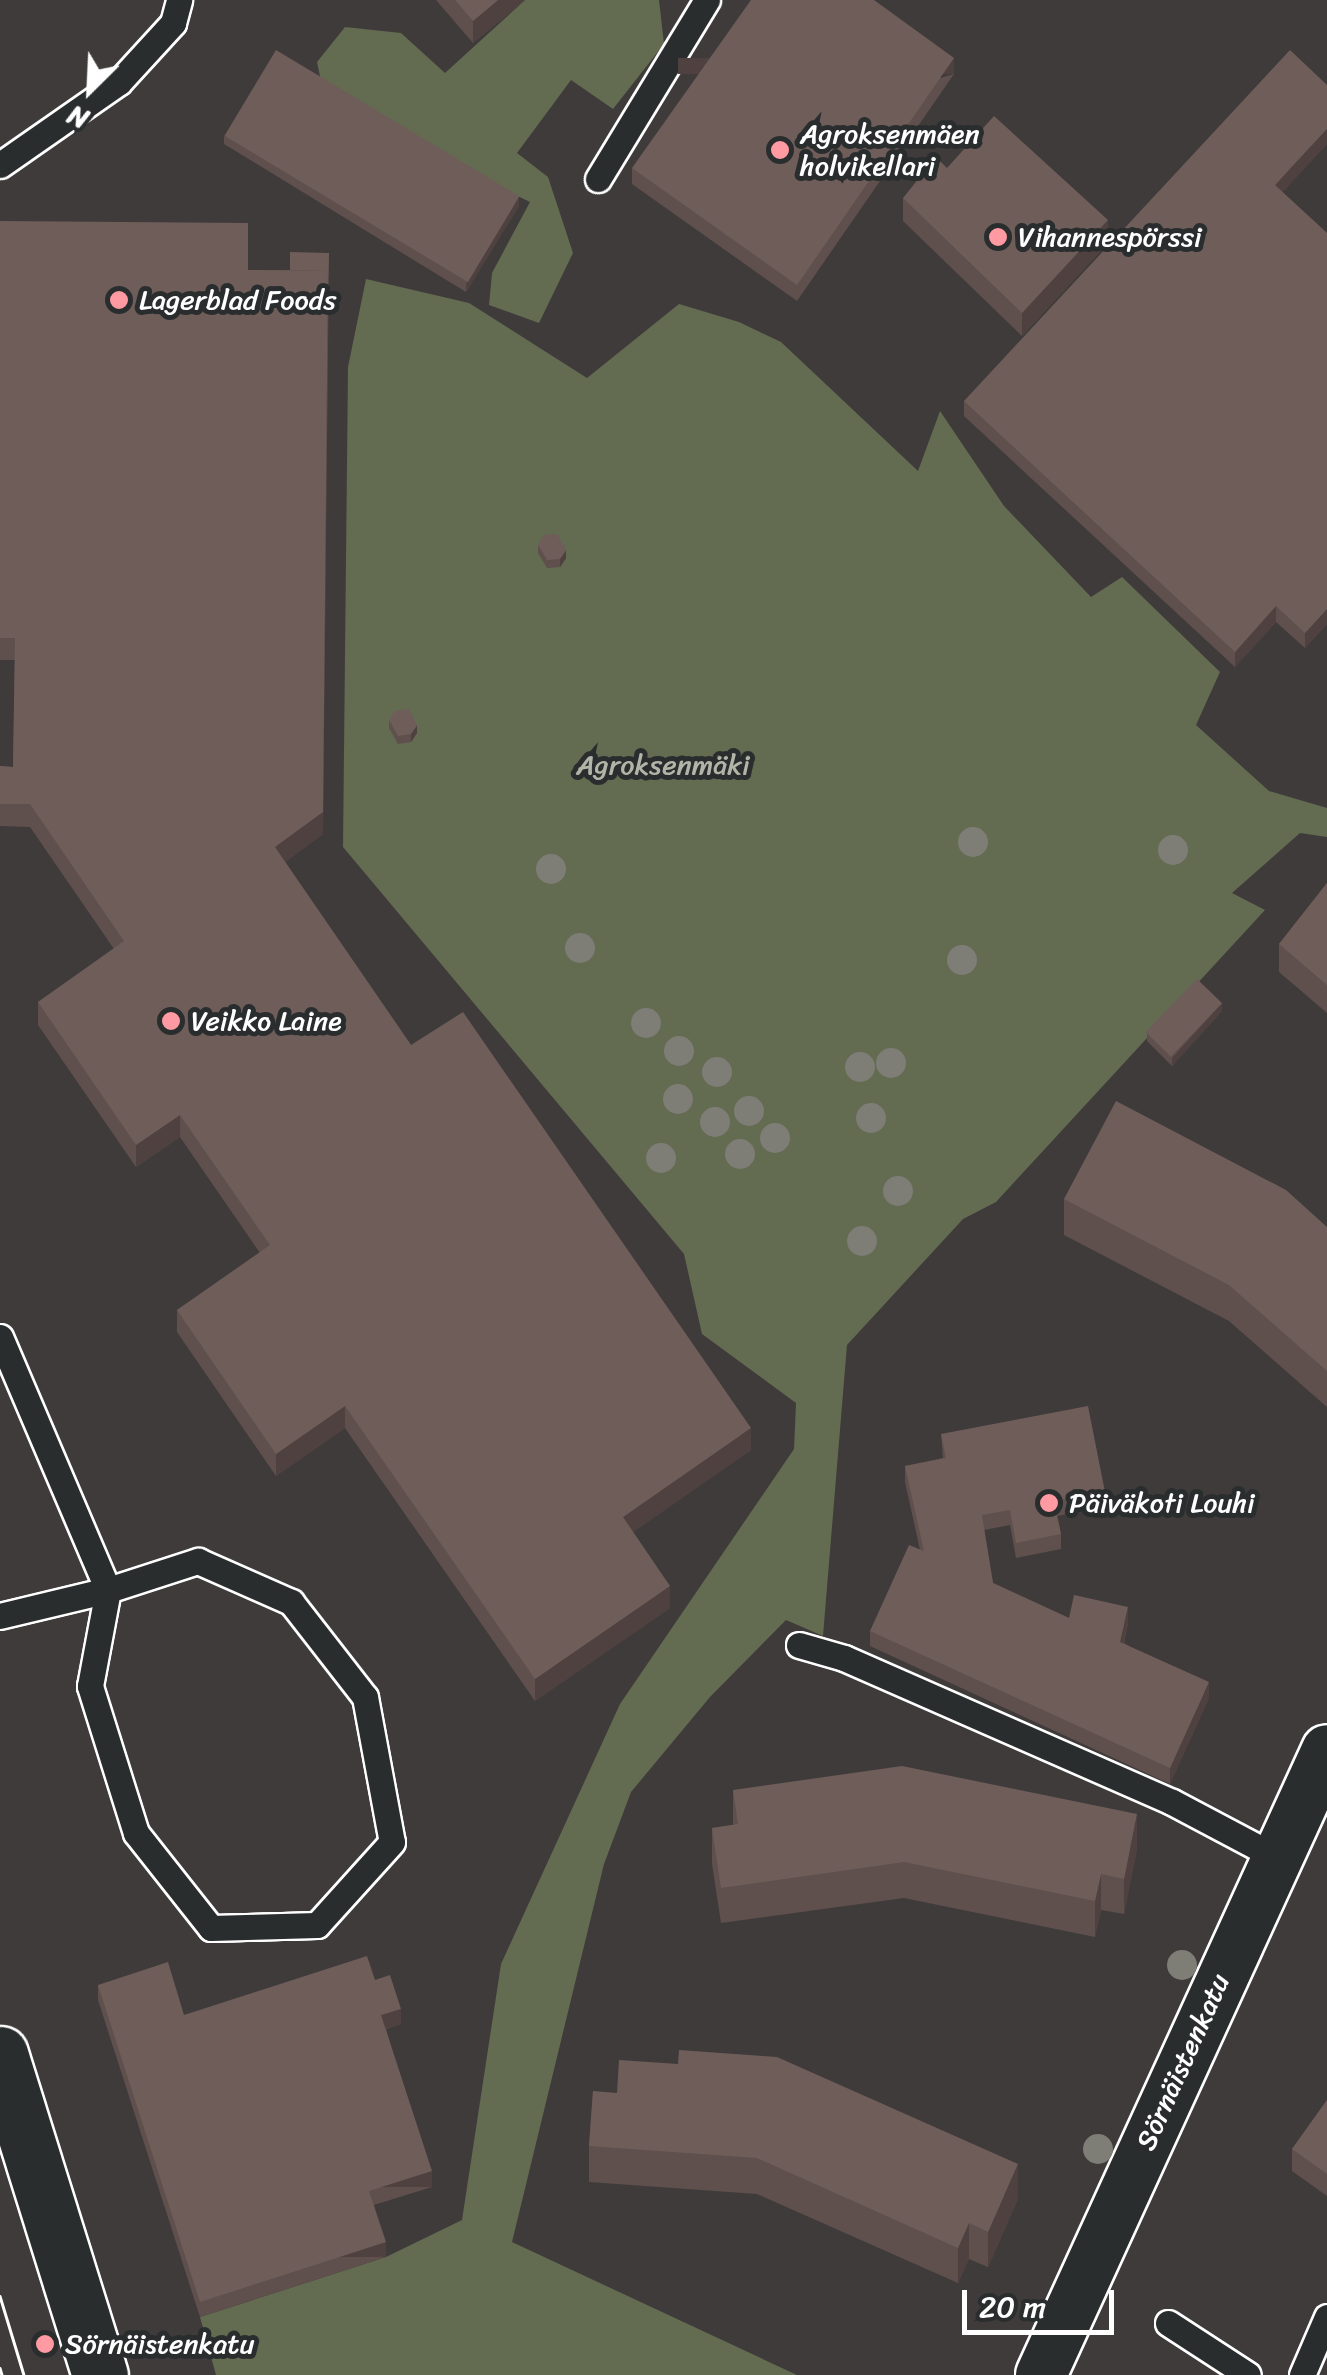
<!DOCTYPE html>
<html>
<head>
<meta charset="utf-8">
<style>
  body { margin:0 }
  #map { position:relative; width:1327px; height:2375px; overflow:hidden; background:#3f3b3b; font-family:Sriracha,sans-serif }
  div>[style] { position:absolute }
  .green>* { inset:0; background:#636b51 }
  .roads { filter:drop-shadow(2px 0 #fff) drop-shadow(-2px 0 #fff) drop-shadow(0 2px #fff) drop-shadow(0 -2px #fff) }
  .lane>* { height:25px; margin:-12.5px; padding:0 12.5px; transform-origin:12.5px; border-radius:12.5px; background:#2a2d2e }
  .street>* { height:50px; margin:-25px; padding:0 25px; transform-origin:25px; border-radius:25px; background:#2a2d2e }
  .primary>* { height:55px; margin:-27.5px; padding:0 27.5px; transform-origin:27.5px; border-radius:27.5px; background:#2a2d2e }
  .tram>* { height:2.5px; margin:-1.25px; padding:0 1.25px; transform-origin:1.25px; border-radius:1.25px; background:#fff }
  .trees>* { width:30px; height:30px; margin:-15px; border-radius:50%; background:#7e7e77 }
  .wall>* { inset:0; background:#5f504d }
  .shaded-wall>* { inset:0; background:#4e413f; transform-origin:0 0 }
  .building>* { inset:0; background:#6f5d5a; transform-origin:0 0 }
  .dots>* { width:28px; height:28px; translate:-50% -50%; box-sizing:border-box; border:5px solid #2a2d2e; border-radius:50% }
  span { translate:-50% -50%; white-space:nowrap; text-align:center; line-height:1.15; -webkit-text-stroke:10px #2a2d2e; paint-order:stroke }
  .poi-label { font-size:28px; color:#fff }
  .left { translate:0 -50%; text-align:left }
  .park-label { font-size:28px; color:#b1b5a8 }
  .street-label { font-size:28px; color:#fff }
  .north { position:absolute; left:40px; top:40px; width:100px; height:100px; -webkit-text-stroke:8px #2a2d2e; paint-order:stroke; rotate:204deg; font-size:28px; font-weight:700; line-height:40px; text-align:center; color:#fff }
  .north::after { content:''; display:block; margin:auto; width:35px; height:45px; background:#fff; clip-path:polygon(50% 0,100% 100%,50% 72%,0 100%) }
  .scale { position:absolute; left:962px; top:2290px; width:152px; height:45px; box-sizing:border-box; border:5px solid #fff; border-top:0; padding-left:12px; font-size:30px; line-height:35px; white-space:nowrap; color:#fff; -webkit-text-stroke:8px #2a2d2e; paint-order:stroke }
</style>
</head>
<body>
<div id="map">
  <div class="green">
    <div style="clip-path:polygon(525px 0,659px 0,664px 44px,613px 109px,571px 80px,517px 153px,548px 177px,573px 253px,539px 323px,489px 305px,492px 273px,530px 202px,452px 165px,322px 86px,317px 62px,345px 27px,401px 33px,445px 73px)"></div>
    <div style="clip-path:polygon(366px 279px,469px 303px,587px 378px,679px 304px,739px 322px,781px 342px,918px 471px,940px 411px,1004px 506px,1091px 597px,1122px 577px,1220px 672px,1196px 725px,1269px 791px,1327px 808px,1327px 837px,1300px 833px,1232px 893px,1265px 910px,996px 1202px,963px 1219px,847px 1345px,823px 1636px,786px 1620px,710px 1697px,631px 1792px,604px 1864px,512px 2242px,797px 2375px,216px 2375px,200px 2317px,386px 2257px,462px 2220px,501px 1964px,620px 1704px,794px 1449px,796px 1403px,702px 1334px,684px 1254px,343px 847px,348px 367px)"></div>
  </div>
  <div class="roads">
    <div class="lane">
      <div style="left:0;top:165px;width:145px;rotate:-34.9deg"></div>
      <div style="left:119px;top:82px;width:80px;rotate:-47.5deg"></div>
      <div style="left:173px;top:23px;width:24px;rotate:-75deg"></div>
      <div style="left:598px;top:179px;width:210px;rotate:-58.7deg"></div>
      <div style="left:0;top:1337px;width:275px;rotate:66.9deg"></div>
      <div style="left:108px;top:1590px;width:111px;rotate:166.5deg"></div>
      <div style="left:198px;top:1561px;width:102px;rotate:23.8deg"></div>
      <div style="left:291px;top:1602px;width:120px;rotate:52.1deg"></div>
      <div style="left:365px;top:1697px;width:147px;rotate:79.5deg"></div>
      <div style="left:392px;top:1842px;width:112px;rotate:132.1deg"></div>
      <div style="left:317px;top:1925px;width:106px;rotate:178.4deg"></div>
      <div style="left:211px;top:1928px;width:121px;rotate:-128.3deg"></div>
      <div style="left:136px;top:1833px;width:154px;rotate:-107.4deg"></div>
      <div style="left:90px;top:1686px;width:98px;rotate:-79.4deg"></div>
      <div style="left:108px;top:1590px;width:95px;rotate:-17.9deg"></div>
      <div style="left:799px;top:1645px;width:47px;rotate:16.1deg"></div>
      <div style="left:844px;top:1658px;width:358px;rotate:23.7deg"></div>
      <div style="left:1172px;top:1802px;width:115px;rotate:27.9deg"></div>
      <div style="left:1168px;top:2323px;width:95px;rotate:33deg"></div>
      <div style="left:1302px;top:2375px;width:63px;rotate:-66.7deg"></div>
    </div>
    <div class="street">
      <div style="left:1041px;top:2375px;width:687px;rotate:-65.41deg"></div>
    </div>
    <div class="primary">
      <div style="left:0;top:2054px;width:336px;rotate:72.7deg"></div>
    </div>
  </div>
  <div class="tram">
    <div style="left:0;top:2296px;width:83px;rotate:73.1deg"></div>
    <div style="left:0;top:2368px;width:7px;rotate:74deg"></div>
  </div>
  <div class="trees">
    <div style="left:973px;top:842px"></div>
    <div style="left:1173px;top:850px"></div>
    <div style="left:551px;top:869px"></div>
    <div style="left:580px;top:948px"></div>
    <div style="left:962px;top:960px"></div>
    <div style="left:646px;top:1023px"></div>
    <div style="left:679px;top:1051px"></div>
    <div style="left:891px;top:1063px"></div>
    <div style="left:860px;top:1067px"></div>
    <div style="left:717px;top:1072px"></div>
    <div style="left:678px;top:1099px"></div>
    <div style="left:749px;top:1111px"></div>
    <div style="left:871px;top:1118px"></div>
    <div style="left:715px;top:1122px"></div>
    <div style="left:775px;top:1138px"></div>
    <div style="left:740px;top:1154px"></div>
    <div style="left:661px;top:1158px"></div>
    <div style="left:898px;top:1191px"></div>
    <div style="left:862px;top:1241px"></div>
    <div style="left:1182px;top:1965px"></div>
    <div style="left:1098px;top:2149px"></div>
  </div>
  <div class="wall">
    <div style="clip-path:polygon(436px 0,525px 0,473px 43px)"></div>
    <div style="clip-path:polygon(954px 74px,797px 301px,632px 184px,632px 168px)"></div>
    <div style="clip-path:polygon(224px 136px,519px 206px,466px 292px,224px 144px)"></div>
    <div style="clip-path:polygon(1327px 144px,1282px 192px,1327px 233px,1327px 624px,1305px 648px,1276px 622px,1235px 667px,964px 416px,964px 401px)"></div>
    <div style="clip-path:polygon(947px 168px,1108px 243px,1022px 336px,903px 221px,903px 198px)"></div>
    <div style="clip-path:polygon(0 221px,248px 270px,290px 270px,329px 253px,323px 834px,285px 862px,411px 1045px,751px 1450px,633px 1532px,670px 1608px,535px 1701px,345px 1428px,276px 1476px,177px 1332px,177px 1310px,260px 1253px,180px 1137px,136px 1167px,38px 1025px,38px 1002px,114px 949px,30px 827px,0 826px,0 766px,13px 767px,15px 660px,0 660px)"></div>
    <div style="clip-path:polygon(538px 545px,566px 558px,560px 567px,547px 568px,538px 553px)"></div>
    <div style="clip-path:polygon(389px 720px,417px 733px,411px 742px,398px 744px,389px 728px)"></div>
    <div style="clip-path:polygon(1327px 883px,1327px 1013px,1279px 972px,1279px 944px)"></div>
    <div style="clip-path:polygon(1222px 1011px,1172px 1066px,1147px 1041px,1147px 1033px)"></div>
    <div style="clip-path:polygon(1064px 1199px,1327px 1227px,1327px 1407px,1229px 1321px,1064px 1235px)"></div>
    <div style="clip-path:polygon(941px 1434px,1105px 1492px,1105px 1507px,1057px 1516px,1061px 1534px,1061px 1549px,1016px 1558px,1010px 1525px,984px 1530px,993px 1583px,1069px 1618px,1128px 1623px,1124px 1643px,1209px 1698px,1170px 1784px,870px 1646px,870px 1631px,920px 1550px,905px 1482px,905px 1466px,943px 1458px)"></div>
    <div style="clip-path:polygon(733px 1790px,1137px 1849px,1124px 1914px,1101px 1910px,1095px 1937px,904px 1898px,721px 1923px,712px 1864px,712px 1828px,733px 1825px)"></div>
    <div style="clip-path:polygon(375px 1980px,401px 2024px,386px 2029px,432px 2187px,374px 2205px,386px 2257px,200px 2317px,98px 2000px,98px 1985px,184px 2015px)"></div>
    <div style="clip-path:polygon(593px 2091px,1018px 2199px,988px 2267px,969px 2259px,958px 2283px,757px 2194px,589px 2182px,589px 2146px)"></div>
    <div style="clip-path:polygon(1327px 2100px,1327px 2196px,1292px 2171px,1292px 2149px)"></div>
  </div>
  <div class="shaded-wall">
    <div style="clip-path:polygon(498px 0,525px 0,473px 43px,473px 21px)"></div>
    <div style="left:954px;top:58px;width:16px;height:276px;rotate:90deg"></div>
    <div style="clip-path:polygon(1327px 129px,1327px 144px,1275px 201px,1275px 185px)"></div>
    <div style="clip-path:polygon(519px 197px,519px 206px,466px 292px,466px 284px)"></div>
    <div style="clip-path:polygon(1108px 220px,1108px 243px,1022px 336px,1022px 313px)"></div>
    <div style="clip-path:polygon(328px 271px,323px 834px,275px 869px,275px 847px)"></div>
    <div style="clip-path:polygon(566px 550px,566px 558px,560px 567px,560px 559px)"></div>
    <div style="clip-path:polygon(1276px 606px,1276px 622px,1235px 667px,1235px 652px)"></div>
    <div style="clip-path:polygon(1327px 609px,1327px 624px,1305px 648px,1305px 633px)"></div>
    <div style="clip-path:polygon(417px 725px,417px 733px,411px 742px,411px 734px)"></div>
    <div style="clip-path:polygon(1222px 1003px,1222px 1011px,1172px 1066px,1172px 1058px)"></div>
    <div style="clip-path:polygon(180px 1115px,180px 1137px,136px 1167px,136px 1145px)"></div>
    <div style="clip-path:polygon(345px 1406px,345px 1428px,276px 1476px,276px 1454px)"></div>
    <div style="clip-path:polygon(751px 1428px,751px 1450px,623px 1539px,623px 1517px)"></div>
    <div style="clip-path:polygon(670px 1586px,670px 1608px,535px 1701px,535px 1679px)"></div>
    <div style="clip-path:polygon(1128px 1607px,1128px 1623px,1120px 1657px,1120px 1642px)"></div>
    <div style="clip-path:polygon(1209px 1682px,1209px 1698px,1170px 1784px,1170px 1768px)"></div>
    <div style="clip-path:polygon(1137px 1814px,1137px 1849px,1124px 1914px,1124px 1879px)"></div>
    <div style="clip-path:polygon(1101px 1874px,1101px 1910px,1095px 1937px,1095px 1901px)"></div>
    <div style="clip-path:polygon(401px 2009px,401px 2024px,381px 2030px,381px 2015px)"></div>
    <div style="clip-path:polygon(1018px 2164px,1018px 2199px,988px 2267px,988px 2232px)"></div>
    <div style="left:432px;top:2171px;width:16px;height:66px;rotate:90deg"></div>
    <div style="clip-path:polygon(969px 2223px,969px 2259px,958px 2283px,958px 2248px)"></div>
    <div style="left:386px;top:2242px;width:15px;height:195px;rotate:90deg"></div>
  </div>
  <div class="building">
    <div style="clip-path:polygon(455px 0,498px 0,473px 21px)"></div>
    <div style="clip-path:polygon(751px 0,874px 0,954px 58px,797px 285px,632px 168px)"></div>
    <div style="left:276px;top:50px;width:284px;height:100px;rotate:31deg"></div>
    <div style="clip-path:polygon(1290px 50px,1327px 85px,1327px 129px,1275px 185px,1327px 233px,1327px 609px,1305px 633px,1276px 606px,1235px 652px,964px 401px)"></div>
    <div style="clip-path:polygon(994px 116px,1108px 220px,1022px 313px,903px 198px,936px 157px,947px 168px)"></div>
    <div style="clip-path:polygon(0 221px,248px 223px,248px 270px,328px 271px,323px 812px,275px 847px,411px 1045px,463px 1012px,751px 1428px,623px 1517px,670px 1586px,535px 1679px,345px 1406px,276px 1454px,177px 1310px,270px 1245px,180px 1115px,136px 1145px,38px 1002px,124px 941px,30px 804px,0 804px,0 766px,13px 767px,15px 638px,0 638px)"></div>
    <div style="clip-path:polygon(290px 252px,329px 253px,328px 285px,328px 271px,290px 270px)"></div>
    <div style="clip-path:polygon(557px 534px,566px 550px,560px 559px,547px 560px,538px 545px,544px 535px)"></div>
    <div style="clip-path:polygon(409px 709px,417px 725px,411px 734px,398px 736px,389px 720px,395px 711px)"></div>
    <div style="clip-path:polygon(1327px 883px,1327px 985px,1279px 944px)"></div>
    <div style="left:1197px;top:979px;width:35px;height:74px;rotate:44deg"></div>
    <div style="clip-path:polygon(1116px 1101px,1286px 1190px,1327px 1227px,1327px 1371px,1229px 1285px,1064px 1199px)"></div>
    <div style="clip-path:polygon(1088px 1406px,1105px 1492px,1054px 1501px,1061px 1534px,1016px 1543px,1010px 1510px,982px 1515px,993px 1583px,1069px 1618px,1074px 1595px,1128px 1607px,1120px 1642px,1209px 1682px,1170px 1768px,870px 1631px,909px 1545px,924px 1551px,905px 1466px,946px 1458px,941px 1434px)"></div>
    <div style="clip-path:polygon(902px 1766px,1137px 1814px,1124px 1879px,1101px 1874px,1095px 1901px,904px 1862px,721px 1888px,712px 1828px,738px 1824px,733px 1790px)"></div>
    <div style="clip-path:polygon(367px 1956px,375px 1980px,390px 1975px,401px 2009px,381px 2015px,432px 2171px,369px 2191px,386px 2242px,200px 2302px,98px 1985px,168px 1962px,184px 2015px)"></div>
    <div style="clip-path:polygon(679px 2050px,777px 2057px,1018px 2164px,988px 2232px,969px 2223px,958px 2248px,757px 2158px,589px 2146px,593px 2091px,617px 2093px,619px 2060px,678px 2064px)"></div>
    <div style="clip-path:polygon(1327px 2100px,1327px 2174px,1292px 2149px)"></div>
  </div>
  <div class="dots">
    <div style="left:780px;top:150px;background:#ff9aa2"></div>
    <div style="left:998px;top:237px;background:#ff9aa2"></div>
    <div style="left:119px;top:300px;background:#ff9aa2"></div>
    <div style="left:171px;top:1021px;background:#ff9aa2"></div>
    <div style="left:1049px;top:1503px;background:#ff9aa2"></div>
    <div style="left:45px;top:2344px;background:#ff9aa2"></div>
  </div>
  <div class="poi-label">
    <span class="left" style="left:800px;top:150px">Agroksenmäen<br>holvikellari</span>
    <span class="left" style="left:1018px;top:237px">Vihannespörssi</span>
    <span class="left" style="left:139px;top:300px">Lagerblad Foods</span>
    <span class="left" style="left:191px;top:1021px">Veikko Laine</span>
    <span class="left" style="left:1069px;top:1503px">Päiväkoti Louhi</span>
    <span class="left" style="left:65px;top:2344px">Sörnäistenkatu</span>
  </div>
  <div class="park-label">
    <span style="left:663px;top:765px">Agroksenmäki</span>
  </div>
  <div class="street-label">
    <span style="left:1183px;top:2062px;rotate:-66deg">Sörnäistenkatu</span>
  </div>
  <div class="north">N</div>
  <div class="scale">20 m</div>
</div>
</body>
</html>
